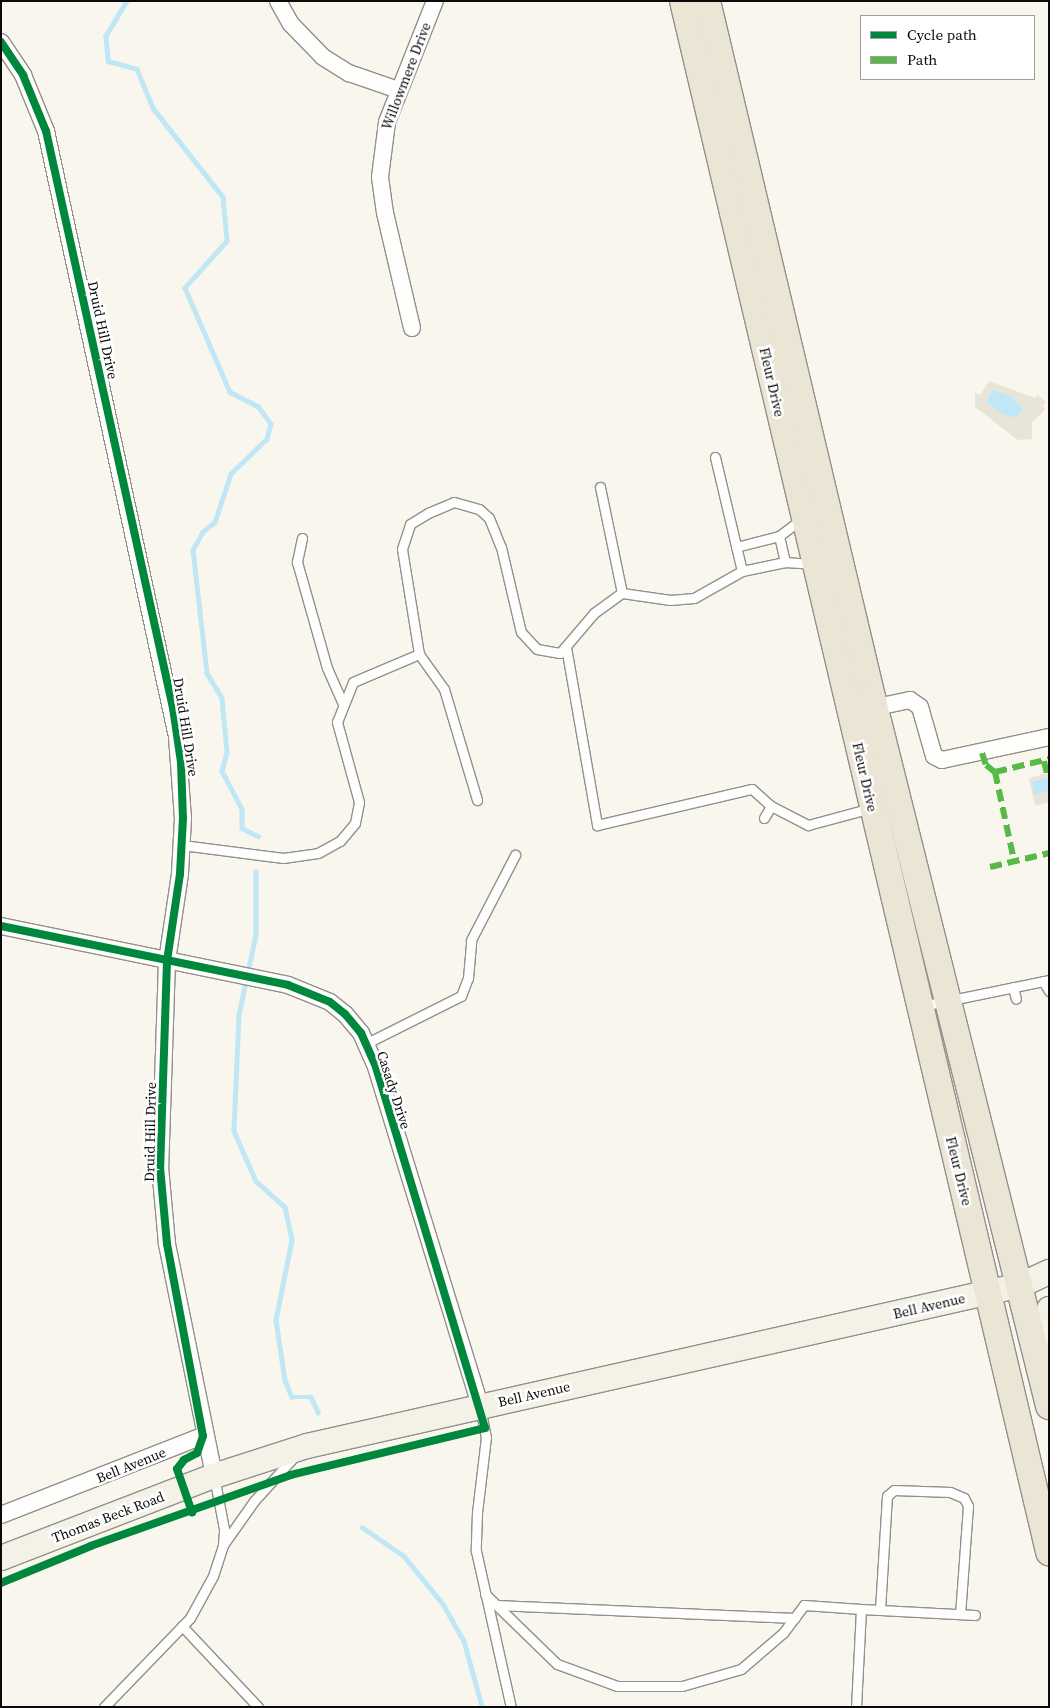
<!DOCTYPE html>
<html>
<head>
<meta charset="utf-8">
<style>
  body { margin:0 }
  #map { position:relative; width:1050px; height:1708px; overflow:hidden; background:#f9f6ed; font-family:"Source Serif 4",serif }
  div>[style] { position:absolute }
  .plaza>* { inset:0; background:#e9e4d8 }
  .water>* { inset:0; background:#c0e7f6 }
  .stream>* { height:4.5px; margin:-2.25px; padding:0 2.25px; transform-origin:2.25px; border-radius:2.25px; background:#c0e7f6 }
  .roads { filter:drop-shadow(1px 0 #92908c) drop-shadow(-1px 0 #92908c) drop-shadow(0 1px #92908c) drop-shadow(0 -1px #92908c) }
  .lane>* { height:9px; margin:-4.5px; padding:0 4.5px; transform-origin:4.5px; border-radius:4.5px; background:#fefefc }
  .street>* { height:16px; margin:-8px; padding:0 8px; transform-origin:8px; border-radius:8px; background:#fefefc }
  .secondary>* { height:24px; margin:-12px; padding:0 12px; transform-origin:12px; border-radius:12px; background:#f4f2e7 }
  .primary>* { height:26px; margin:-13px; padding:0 13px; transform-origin:13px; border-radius:13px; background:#ebe5d6 }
  .quiet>* { height:6px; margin-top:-3px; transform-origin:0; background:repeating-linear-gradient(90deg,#58b947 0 12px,transparent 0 18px) }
  .cycleway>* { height:8px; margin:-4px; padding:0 4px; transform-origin:4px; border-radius:4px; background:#00873e }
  span { translate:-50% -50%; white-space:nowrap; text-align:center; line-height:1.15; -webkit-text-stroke:5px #fff; paint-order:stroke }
  .street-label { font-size:14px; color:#0a0a0a }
  .frame { position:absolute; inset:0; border:2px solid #0a0a0a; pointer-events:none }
  .legend { position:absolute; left:860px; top:15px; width:175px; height:65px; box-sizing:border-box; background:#fff; border:1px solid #9d9d9d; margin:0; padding:6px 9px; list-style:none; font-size:15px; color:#0a0a0a }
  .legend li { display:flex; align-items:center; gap:10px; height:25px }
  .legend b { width:25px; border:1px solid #9d9d9d }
</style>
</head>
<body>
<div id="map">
  <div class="plaza">
    <div style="clip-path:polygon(989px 381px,1035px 398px,1038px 395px,1046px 402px,1043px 406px,1045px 410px,1032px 422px,1032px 439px,1018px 440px,975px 407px,975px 393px,980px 395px)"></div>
    <div style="clip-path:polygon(1049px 773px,1049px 777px,1032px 781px,1036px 795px,1049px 792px,1049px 802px,1035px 806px,1029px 778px)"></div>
  </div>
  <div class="water">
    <div style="clip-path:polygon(993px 390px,1012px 397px,1023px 408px,1017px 418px,1002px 414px,986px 402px)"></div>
    <div style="clip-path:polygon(1049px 777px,1049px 792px,1035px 795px,1032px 781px)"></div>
  </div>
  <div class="stream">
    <div style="left:127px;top:1px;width:41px;rotate:121deg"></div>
    <div style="left:106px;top:36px;width:25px;rotate:85deg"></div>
    <div style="left:108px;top:61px;width:30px;rotate:15deg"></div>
    <div style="left:137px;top:69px;width:42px;rotate:67.7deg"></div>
    <div style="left:153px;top:108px;width:113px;rotate:51.8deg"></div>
    <div style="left:223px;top:197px;width:44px;rotate:84.8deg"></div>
    <div style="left:227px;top:241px;width:63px;rotate:131.8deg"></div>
    <div style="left:185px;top:288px;width:113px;rotate:66.6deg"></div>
    <div style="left:230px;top:392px;width:31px;rotate:27deg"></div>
    <div style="left:258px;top:406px;width:22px;rotate:54deg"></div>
    <div style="left:271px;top:424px;width:16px;rotate:105deg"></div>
    <div style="left:267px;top:439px;width:50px;rotate:135.8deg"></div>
    <div style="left:231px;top:474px;width:51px;rotate:108.4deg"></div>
    <div style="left:215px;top:522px;width:16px;rotate:140deg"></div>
    <div style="left:203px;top:532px;width:21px;rotate:119deg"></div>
    <div style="left:193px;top:550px;width:124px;rotate:83.5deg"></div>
    <div style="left:207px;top:673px;width:29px;rotate:59deg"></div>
    <div style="left:222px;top:698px;width:55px;rotate:84.8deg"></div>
    <div style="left:227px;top:753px;width:19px;rotate:106deg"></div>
    <div style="left:222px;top:771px;width:43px;rotate:62.2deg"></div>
    <div style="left:242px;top:809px;width:19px;rotate:90deg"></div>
    <div style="left:242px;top:828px;width:18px;rotate:27deg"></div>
    <div style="left:256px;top:871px;width:64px;rotate:90deg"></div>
    <div style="left:256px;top:935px;width:82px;rotate:102deg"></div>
    <div style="left:239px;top:1015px;width:116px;rotate:92.5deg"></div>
    <div style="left:234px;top:1131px;width:55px;rotate:66.3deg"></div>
    <div style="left:256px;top:1181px;width:39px;rotate:42deg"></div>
    <div style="left:285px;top:1207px;width:9px;rotate:77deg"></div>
    <div style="left:287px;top:1216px;width:25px;rotate:78deg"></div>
    <div style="left:292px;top:1240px;width:82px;rotate:101.3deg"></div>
    <div style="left:276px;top:1320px;width:61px;rotate:81.5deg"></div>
    <div style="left:285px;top:1380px;width:18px;rotate:68deg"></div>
    <div style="left:292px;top:1397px;width:19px"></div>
    <div style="left:311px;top:1397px;width:17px;rotate:65deg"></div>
    <div style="left:362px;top:1527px;width:51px;rotate:34.6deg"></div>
    <div style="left:404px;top:1556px;width:62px;rotate:50.9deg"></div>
    <div style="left:443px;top:1604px;width:43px;rotate:60.4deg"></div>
    <div style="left:464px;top:1641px;width:67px;rotate:74.5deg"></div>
  </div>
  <div class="roads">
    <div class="lane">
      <div style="left:715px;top:457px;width:117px;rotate:76.7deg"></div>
      <div style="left:600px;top:487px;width:108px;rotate:78.3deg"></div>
      <div style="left:779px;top:536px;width:27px;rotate:77deg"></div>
      <div style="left:302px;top:538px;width:25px;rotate:102deg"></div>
      <div style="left:297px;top:562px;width:110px;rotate:74.2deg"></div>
      <div style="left:327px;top:668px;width:39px;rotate:66deg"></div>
      <div style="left:736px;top:547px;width:44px;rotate:-14.3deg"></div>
      <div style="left:779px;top:536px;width:26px;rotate:-37deg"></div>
      <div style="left:566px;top:647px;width:181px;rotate:80.1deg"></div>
      <div style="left:597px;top:825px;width:159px;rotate:-13.1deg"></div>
      <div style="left:752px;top:789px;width:25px;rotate:42deg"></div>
      <div style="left:771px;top:806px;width:42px;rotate:27.2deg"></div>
      <div style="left:808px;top:825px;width:65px;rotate:-15.1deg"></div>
      <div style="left:419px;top:654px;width:43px;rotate:54.5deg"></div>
      <div style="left:444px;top:689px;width:116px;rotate:73.4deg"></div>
      <div style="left:764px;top:818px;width:14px;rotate:-60deg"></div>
      <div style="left:182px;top:845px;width:102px;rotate:7.3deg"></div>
      <div style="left:283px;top:858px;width:35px;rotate:-8deg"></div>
      <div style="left:318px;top:853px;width:25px;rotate:-29deg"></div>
      <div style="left:340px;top:841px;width:23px;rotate:-50deg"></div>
      <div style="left:355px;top:823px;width:21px;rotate:-79deg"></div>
      <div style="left:359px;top:802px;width:83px;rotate:-105.4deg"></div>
      <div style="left:337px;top:722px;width:43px;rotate:-68.2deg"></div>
      <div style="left:353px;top:682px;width:72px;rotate:-23deg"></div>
      <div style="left:419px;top:654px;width:106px;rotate:-99.2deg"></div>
      <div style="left:402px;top:549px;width:26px;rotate:-72deg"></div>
      <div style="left:410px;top:524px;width:21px;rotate:-31deg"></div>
      <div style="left:428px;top:513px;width:28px;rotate:-23deg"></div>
      <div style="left:454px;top:502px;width:26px;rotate:16deg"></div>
      <div style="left:479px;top:509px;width:13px;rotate:42deg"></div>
      <div style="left:489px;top:518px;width:31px;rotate:68deg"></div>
      <div style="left:501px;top:547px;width:87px;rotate:76.8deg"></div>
      <div style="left:521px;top:632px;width:23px;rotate:47deg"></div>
      <div style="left:537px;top:649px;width:23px;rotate:10deg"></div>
      <div style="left:560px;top:653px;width:52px;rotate:-49.6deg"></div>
      <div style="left:594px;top:613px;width:34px;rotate:-36deg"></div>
      <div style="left:622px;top:593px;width:49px;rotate:8.3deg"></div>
      <div style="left:670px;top:600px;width:24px;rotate:-5deg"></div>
      <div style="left:694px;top:598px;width:55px;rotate:-29.4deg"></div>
      <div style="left:742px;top:571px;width:44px;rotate:-11.8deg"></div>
      <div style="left:785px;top:562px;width:27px;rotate:4deg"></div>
      <div style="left:1043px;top:981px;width:12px;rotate:59deg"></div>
      <div style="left:1013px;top:987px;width:12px;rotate:76deg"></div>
      <div style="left:922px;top:1006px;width:130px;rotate:-11.6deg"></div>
      <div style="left:365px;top:1044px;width:107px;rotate:-26.6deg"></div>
      <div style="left:461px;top:996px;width:19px;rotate:-69deg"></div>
      <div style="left:468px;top:978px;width:38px;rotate:-85deg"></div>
      <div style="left:471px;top:940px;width:96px;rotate:-62.6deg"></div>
      <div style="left:480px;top:1407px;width:31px;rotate:79deg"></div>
      <div style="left:486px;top:1437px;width:77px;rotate:96.8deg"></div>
      <div style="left:477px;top:1513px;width:38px;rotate:92deg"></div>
      <div style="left:476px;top:1551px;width:160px;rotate:77.4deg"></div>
      <div style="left:223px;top:1545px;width:54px;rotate:-54.8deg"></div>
      <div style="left:254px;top:1501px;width:58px;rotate:-47.8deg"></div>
      <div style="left:485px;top:1594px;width:100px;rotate:44.2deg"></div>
      <div style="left:557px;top:1664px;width:64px;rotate:20.1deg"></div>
      <div style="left:617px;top:1686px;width:65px"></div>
      <div style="left:682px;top:1686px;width:61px;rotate:-16.1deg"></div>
      <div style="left:741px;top:1669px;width:55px;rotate:-40.6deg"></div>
      <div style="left:783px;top:1633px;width:35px;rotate:-53deg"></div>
      <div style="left:804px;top:1605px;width:57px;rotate:4deg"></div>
      <div style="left:861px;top:1609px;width:98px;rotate:92.9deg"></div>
      <div style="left:496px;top:1605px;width:299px;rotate:2.5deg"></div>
      <div style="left:861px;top:1609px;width:114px;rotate:3deg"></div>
      <div style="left:880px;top:1610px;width:114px;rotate:-86.5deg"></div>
      <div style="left:887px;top:1496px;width:9px;rotate:-41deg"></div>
      <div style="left:894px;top:1490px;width:56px;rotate:2deg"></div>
      <div style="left:950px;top:1492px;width:15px;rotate:23deg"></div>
      <div style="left:964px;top:1498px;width:9px;rotate:63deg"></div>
      <div style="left:968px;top:1506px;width:108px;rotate:94.2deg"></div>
      <div style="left:182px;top:1626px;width:111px;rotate:46.8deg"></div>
      <div style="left:104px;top:1707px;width:124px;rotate:-46deg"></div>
      <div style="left:190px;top:1618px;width:48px;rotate:-61.3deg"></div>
      <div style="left:213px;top:1576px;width:33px;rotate:-72deg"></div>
      <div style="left:223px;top:1545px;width:16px;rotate:-86deg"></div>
      <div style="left:224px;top:1529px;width:54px;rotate:-100.7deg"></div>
    </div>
    <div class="street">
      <div style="left:278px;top:1px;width:26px;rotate:61deg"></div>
      <div style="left:291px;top:24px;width:46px;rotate:45.9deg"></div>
      <div style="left:323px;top:57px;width:31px;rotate:32deg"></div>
      <div style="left:349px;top:73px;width:52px;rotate:19.1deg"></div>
      <div style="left:1px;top:42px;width:40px;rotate:56deg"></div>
      <div style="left:23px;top:75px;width:61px;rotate:67.7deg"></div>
      <div style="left:46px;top:131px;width:620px;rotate:77.8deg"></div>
      <div style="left:177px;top:737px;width:81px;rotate:85.8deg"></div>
      <div style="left:183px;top:818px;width:56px;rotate:93.1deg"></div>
      <div style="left:180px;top:874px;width:88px;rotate:98.5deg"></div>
      <div style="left:167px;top:961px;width:206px;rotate:91.9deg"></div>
      <div style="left:160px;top:1167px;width:77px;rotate:84.8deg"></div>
      <div style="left:167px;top:1244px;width:237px;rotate:78.5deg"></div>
      <div style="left:412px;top:328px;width:118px;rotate:-103.2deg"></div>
      <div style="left:385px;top:213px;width:36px;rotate:-98deg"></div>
      <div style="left:380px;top:177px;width:55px;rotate:-82.7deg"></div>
      <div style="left:387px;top:122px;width:130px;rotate:-68.4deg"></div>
      <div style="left:867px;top:709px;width:44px;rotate:-11.8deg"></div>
      <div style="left:910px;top:700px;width:12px;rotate:35deg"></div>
      <div style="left:920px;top:707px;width:51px;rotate:74.1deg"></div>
      <div style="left:934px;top:756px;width:9px;rotate:27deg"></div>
      <div style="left:942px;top:760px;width:109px;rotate:-12.1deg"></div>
      <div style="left:1px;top:926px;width:293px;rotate:11.6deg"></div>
      <div style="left:288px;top:985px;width:45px;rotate:22deg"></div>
      <div style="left:330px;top:1002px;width:19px;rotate:39deg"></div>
      <div style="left:345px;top:1014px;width:25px;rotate:50deg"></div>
      <div style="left:361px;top:1033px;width:37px;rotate:66deg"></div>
      <div style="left:376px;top:1067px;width:355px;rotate:72.9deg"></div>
      <div style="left:1px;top:1515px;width:217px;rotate:-21.4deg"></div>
    </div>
    <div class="secondary">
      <div style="left:1047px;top:1363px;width:36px;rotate:-95deg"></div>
      <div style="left:1044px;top:1327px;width:19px;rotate:-74deg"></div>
      <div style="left:1px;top:1558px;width:228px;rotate:-21.1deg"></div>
      <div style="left:214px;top:1476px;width:98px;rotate:-17.9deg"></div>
      <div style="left:307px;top:1446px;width:732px;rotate:-12.71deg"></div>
      <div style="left:1021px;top:1285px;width:31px;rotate:-25deg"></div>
    </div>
    <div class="primary">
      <div style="left:683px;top:1px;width:1594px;rotate:76.72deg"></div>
      <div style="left:707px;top:1px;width:715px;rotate:76.66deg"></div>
      <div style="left:872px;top:697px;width:731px;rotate:75.98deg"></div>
    </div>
  </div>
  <div class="quiet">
    <div style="left:982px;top:753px;width:13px;rotate:72deg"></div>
    <div style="left:986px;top:765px;width:11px;rotate:38deg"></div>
    <div style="left:995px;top:772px;width:56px;rotate:-13.5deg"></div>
    <div style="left:1044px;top:761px;width:13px;rotate:77deg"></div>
    <div style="left:995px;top:772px;width:91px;rotate:77.9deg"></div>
    <div style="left:990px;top:867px;width:61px;rotate:-13.3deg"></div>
  </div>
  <div class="cycleway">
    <div style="left:1px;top:42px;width:40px;rotate:56deg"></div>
    <div style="left:23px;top:75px;width:61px;rotate:67.7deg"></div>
    <div style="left:46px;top:131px;width:591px;rotate:77.59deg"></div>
    <div style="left:173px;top:708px;width:55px;rotate:81.6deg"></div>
    <div style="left:181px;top:762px;width:56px;rotate:88deg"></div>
    <div style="left:183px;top:818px;width:56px;rotate:93.1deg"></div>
    <div style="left:180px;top:874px;width:88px;rotate:98.5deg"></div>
    <div style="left:167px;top:961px;width:206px;rotate:91.9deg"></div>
    <div style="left:160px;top:1167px;width:77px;rotate:84.8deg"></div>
    <div style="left:167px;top:1244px;width:195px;rotate:79.4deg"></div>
    <div style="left:203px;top:1436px;width:18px;rotate:109deg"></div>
    <div style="left:197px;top:1453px;width:15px;rotate:152deg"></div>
    <div style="left:184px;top:1460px;width:11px;rotate:128deg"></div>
    <div style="left:177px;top:1469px;width:46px;rotate:70.8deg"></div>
    <div style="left:1px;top:926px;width:293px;rotate:11.6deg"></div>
    <div style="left:288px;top:985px;width:45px;rotate:22deg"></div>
    <div style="left:330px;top:1002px;width:19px;rotate:39deg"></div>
    <div style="left:345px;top:1014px;width:25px;rotate:50deg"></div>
    <div style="left:361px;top:1033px;width:37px;rotate:66deg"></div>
    <div style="left:376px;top:1067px;width:377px;rotate:73.2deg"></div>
    <div style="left:485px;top:1428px;width:200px;rotate:166.4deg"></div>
    <div style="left:291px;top:1475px;width:212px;rotate:160.5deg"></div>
    <div style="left:91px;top:1546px;width:97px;rotate:157.7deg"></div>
  </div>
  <div class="street-label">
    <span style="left:406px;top:76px;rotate:-69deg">Willowmere Drive</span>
    <span style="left:103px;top:330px;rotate:78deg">Druid Hill Drive</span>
    <span style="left:772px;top:382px;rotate:77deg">Fleur Drive</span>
    <span style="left:186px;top:727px;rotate:81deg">Druid Hill Drive</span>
    <span style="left:865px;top:777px;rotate:77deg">Fleur Drive</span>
    <span style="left:394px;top:1090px;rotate:72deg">Casady Drive</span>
    <span style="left:150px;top:1132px;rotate:-89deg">Druid Hill Drive</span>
    <span style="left:959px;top:1171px;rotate:76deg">Fleur Drive</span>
    <span style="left:929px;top:1306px;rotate:-13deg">Bell Avenue</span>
    <span style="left:534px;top:1394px;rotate:-13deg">Bell Avenue</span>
    <span style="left:131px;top:1465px;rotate:-22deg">Bell Avenue</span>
    <span style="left:108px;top:1517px;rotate:-21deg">Thomas Beck Road</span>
  </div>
  <div class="frame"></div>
  <ul class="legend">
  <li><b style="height:6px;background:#00873e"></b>Cycle path</li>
  <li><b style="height:6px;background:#58b947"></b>Path</li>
  </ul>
</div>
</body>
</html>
